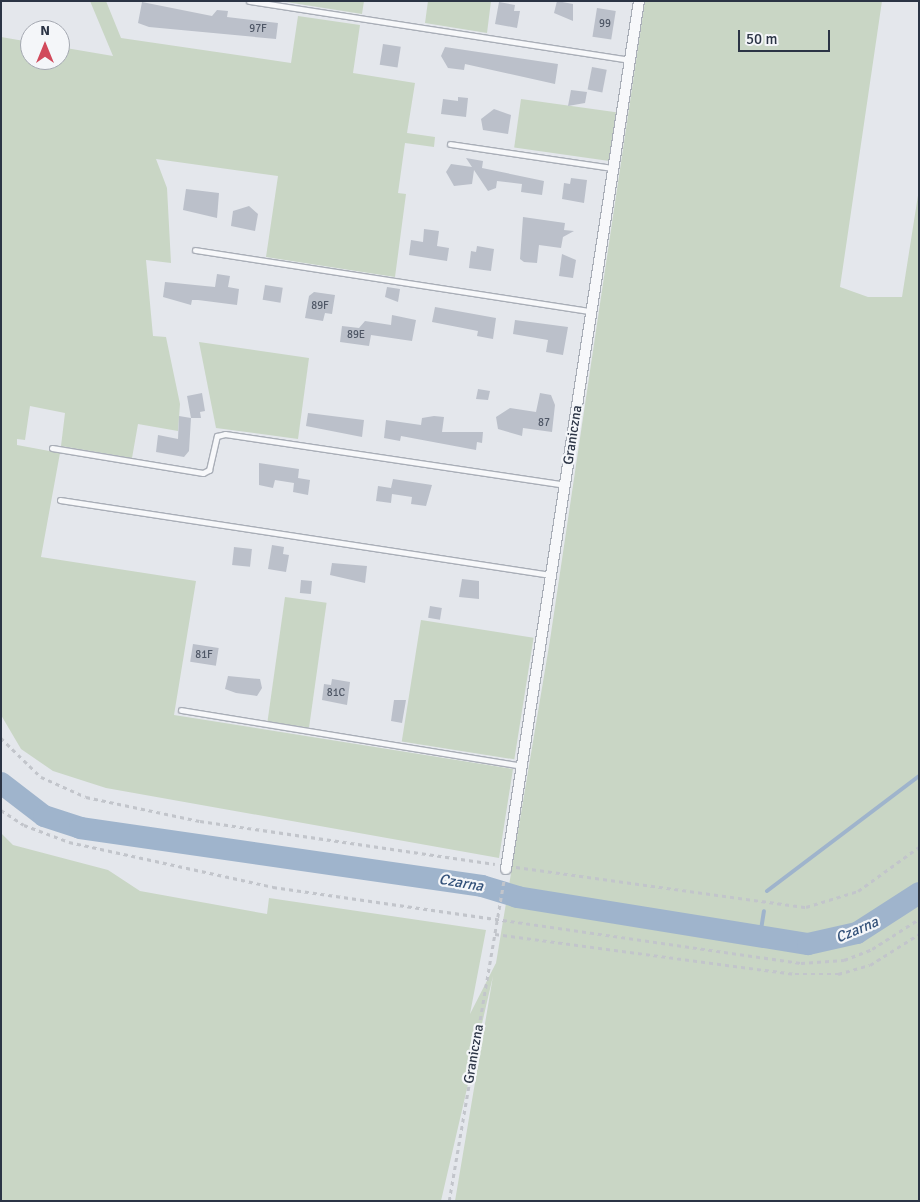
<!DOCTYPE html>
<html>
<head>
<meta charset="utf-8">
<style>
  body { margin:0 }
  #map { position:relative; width:920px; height:1202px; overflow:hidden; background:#e4e7ec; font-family:Signika,sans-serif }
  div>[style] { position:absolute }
  .green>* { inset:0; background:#c9d6c5; transform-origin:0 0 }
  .stream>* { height:4px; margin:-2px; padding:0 2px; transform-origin:2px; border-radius:2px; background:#9fb4cc }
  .river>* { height:22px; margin:-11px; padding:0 11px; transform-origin:11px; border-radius:11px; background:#9fb4cc }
  .building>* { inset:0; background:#bbc0ca; transform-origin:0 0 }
  .path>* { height:2.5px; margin-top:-1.25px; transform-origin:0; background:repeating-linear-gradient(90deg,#c2c5cb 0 4px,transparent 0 8px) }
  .roads { filter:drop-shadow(1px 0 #a9aeb7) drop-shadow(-1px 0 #a9aeb7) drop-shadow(0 1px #a9aeb7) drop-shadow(0 -1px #a9aeb7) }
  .lane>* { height:5px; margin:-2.5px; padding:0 2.5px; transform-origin:2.5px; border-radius:2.5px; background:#f7f8fa }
  .street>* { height:10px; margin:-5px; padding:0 5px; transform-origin:5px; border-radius:5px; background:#f7f8fa }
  span { translate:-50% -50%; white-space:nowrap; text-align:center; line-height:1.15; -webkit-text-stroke:4.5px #f4f6f9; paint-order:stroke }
  .number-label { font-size:11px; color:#4f5766 }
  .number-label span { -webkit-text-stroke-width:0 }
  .street-label { font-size:14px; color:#2b3445 }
  .water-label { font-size:15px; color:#34527a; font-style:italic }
  .frame { position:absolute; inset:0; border:2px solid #2b3445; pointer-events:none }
  .north { position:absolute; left:20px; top:20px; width:50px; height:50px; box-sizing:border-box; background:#f4f6f9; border:1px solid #a4a8b1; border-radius:50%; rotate:0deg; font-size:14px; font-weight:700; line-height:20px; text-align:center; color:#2b3445 }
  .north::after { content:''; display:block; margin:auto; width:18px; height:22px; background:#d1495b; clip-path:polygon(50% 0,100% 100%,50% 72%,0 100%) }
  .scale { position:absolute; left:738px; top:30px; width:92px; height:22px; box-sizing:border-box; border:2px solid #2b3445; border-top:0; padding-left:6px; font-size:15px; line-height:18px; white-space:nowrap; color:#2b3445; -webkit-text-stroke:4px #f4f6f9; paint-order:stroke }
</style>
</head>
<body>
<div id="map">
  <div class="green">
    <div style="clip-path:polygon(90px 1px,106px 1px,121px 38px,291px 63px,298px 16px,360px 25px,353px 73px,415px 83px,407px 133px,435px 137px,434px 147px,405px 143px,398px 193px,406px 194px,395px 277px,266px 257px,278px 176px,156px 159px,167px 188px,171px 263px,146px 260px,153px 336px,166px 337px,180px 404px,178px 431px,138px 424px,132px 458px,61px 446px,65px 413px,30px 406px,25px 440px,17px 439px,17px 445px,60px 453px,41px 557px,196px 581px,174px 715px,513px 769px,499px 858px,106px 788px,53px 771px,21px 749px,1px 715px,1px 37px,30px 42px,30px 60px,60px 60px,60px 47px,113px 56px)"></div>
    <div style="clip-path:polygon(280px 1px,364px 1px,362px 14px)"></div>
    <div style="clip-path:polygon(428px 1px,491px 1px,487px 33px,425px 23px)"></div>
    <div style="clip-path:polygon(645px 1px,882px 1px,840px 287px,868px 297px,902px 297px,919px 189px,919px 1201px,455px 1201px,493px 976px,441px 1201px,1px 1201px,1px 833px,13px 845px,108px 870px,140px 891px,267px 914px,269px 898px,486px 930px,470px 1014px,496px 963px,550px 640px)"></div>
    <div style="left:521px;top:99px;width:96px;height:49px;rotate:8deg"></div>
    <div style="clip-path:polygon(199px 342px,309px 358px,298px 439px,216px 428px)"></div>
    <div style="left:285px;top:597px;width:42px;height:126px;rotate:8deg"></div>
    <div style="left:421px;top:620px;width:114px;height:123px;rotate:9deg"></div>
  </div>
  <div class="stream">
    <div style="left:767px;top:891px;width:191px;rotate:-37.1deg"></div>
    <div style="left:760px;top:936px;width:25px;rotate:-81deg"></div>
  </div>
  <div class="river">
    <div style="left:1px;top:783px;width:54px;rotate:37.5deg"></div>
    <div style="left:44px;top:816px;width:38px;rotate:18deg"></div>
    <div style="left:80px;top:828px;width:406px;rotate:8.2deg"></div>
    <div style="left:482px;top:886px;width:37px;rotate:17deg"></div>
    <div style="left:517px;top:897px;width:295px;rotate:9.2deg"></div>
    <div style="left:808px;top:944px;width:50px;rotate:-12.7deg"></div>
    <div style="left:857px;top:933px;width:74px;rotate:-32.8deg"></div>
  </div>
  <div class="building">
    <div style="clip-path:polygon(557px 1px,573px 4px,573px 21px,554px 13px)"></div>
    <div style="clip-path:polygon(142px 2px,212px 16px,217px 10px,228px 11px,227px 17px,278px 23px,276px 39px,149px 27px,138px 23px)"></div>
    <div style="clip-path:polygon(499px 2px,515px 5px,514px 11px,520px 11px,517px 28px,495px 24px)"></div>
    <div style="left:597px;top:8px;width:19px;height:29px;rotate:9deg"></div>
    <div style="left:383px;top:44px;width:18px;height:21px;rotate:9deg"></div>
    <div style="clip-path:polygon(445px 47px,558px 64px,555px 84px,465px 64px,464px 70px,448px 68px,441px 56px)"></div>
    <div style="left:592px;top:67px;width:15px;height:23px;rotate:11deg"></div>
    <div style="clip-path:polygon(571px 90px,587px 92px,585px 103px,568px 106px)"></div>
    <div style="clip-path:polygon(458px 97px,468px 98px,466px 117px,441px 114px,443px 99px,458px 101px)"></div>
    <div style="clip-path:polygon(494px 109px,511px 115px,508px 134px,483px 130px,481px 119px)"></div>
    <div style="clip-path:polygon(466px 158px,483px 161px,482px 168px,544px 181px,542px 195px,521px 192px,522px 184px,497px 181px,496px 188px,488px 191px,474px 170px,472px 184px,454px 186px,446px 172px,451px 164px,472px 167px)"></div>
    <div style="clip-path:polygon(571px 178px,587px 180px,584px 203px,562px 199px,564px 183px,570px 184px)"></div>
    <div style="clip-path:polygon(186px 189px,219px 193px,217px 218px,183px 210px)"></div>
    <div style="clip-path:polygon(249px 206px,258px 214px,255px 231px,231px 226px,233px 211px)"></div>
    <div style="clip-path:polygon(523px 217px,565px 223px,564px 230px,574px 231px,563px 237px,561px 248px,539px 245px,537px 263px,524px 262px,520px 259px)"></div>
    <div style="clip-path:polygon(424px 229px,439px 231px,437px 246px,449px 248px,447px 261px,409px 255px,411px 240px,423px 242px)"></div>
    <div style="clip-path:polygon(477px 246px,494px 249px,491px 271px,469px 268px,471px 251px,476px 252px)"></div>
    <div style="clip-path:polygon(562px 254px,576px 260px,573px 278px,559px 276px)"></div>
    <div style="clip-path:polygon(217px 274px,230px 276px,228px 287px,239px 289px,237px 305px,198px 300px,192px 300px,191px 305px,163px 297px,165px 282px,215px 287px)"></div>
    <div style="left:265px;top:285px;width:18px;height:15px;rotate:9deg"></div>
    <div style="clip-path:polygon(387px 287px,400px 289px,398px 302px,385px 297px)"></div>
    <div style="clip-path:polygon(314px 292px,335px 295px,332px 314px,325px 313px,323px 321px,305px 318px,309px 296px)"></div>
    <div style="clip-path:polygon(435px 307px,496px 318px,493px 339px,477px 336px,478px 331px,432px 322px)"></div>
    <div style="clip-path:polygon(392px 315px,416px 320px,412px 341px,371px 335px,369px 346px,340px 342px,342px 326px,359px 328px,365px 321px,391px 325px)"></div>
    <div style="clip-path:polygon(515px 320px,568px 327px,563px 355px,546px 352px,548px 340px,513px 334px)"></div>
    <div style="clip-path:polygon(478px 389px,490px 391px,488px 400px,476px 399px)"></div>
    <div style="clip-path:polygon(202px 393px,205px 411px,200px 412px,201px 418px,191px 418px,189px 451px,184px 457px,156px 452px,158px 435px,178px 439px,179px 416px,191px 418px,187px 396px)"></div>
    <div style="clip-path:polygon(540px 393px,551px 395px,555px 405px,552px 432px,523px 428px,522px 436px,498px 429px,496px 417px,510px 408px,536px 412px)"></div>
    <div style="clip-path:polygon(308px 413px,364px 420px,362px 437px,306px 426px)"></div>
    <div style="clip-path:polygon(434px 416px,444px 417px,442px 432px,483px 432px,482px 443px,477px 442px,476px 450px,401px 436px,400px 441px,384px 438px,386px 420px,421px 425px,422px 418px)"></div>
    <div style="clip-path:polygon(259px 463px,299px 469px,298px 478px,310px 480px,308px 495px,293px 492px,294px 483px,275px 480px,273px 488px,259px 485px)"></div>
    <div style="clip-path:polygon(393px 479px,432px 485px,426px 506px,411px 504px,412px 497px,392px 494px,391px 503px,376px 501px,378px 486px,391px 488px)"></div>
    <div style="clip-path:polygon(272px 545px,284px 547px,283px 554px,289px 555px,286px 572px,268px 569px)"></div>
    <div style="left:234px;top:547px;width:18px;height:18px;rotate:6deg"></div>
    <div style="clip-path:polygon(332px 563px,367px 566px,365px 583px,330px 575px)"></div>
    <div style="clip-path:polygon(462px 579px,479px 581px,479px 599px,459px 597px)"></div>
    <div style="left:301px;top:580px;width:11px;height:13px;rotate:5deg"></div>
    <div style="left:430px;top:606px;width:12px;height:12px;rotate:9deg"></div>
    <div style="left:193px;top:644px;width:26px;height:18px;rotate:9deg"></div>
    <div style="clip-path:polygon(228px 676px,260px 679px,262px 688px,257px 696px,236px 693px,225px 689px)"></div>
    <div style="clip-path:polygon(332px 679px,350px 682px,347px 705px,322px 700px,324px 684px,331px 685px)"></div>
    <div style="clip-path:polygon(394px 700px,406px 700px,402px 723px,391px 721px)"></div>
  </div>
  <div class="path">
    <div style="left:1px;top:738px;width:56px;rotate:44.3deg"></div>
    <div style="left:41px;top:777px;width:49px;rotate:24deg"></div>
    <div style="left:86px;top:797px;width:116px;rotate:11.9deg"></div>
    <div style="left:200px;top:821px;width:298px;rotate:8.3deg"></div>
    <div style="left:1px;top:810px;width:27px;rotate:33deg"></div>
    <div style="left:24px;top:825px;width:48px;rotate:20.7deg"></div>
    <div style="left:69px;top:842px;width:209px;rotate:12.4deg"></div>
    <div style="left:273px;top:887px;width:533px;rotate:8.19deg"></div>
    <div style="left:801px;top:963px;width:43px;rotate:-4deg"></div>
    <div style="left:844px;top:960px;width:30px;rotate:-21deg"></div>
    <div style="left:872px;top:949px;width:56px;rotate:-32.6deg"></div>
    <div style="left:516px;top:867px;width:293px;rotate:7.9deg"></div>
    <div style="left:806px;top:907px;width:54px;rotate:-17.1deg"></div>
    <div style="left:858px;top:891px;width:75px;rotate:-35.8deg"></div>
    <div style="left:495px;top:934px;width:303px;rotate:7.6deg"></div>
    <div style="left:795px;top:974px;width:43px"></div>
    <div style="left:838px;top:974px;width:33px;rotate:-16deg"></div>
    <div style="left:870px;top:965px;width:58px;rotate:-32.3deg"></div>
    <div style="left:449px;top:1201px;width:326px;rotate:-80.3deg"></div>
  </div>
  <div class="roads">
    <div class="lane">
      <div style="left:249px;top:1px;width:385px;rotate:8.8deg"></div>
      <div style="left:450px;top:144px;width:165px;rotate:8.4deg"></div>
      <div style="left:195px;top:250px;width:401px;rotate:8.8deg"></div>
      <div style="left:52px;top:448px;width:153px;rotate:9.4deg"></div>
      <div style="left:203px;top:473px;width:7px;rotate:-27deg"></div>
      <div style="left:209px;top:470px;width:35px;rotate:-77deg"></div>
      <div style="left:217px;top:436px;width:8px;rotate:-14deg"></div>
      <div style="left:225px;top:434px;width:344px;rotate:8.5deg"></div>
      <div style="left:60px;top:500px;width:498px;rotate:8.7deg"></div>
      <div style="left:181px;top:710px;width:347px;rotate:9.3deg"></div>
    </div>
    <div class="street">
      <div style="left:506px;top:869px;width:878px;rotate:-81.29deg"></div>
    </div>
  </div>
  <div class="number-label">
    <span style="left:605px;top:24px">99</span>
    <span style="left:258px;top:29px">97F</span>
    <span style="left:320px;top:306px">89F</span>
    <span style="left:356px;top:335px">89E</span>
    <span style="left:544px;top:423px">87</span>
    <span style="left:204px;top:655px">81F</span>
    <span style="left:336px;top:693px">81C</span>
  </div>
  <div class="street-label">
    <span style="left:573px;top:435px;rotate:-81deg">Graniczna</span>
    <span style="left:474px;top:1054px;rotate:-80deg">Graniczna</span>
  </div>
  <div class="water-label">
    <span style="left:461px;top:883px;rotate:10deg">Czarna</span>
    <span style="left:857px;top:930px;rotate:-23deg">Czarna</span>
  </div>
  <div class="frame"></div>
  <div class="north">N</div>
  <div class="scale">50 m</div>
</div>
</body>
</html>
